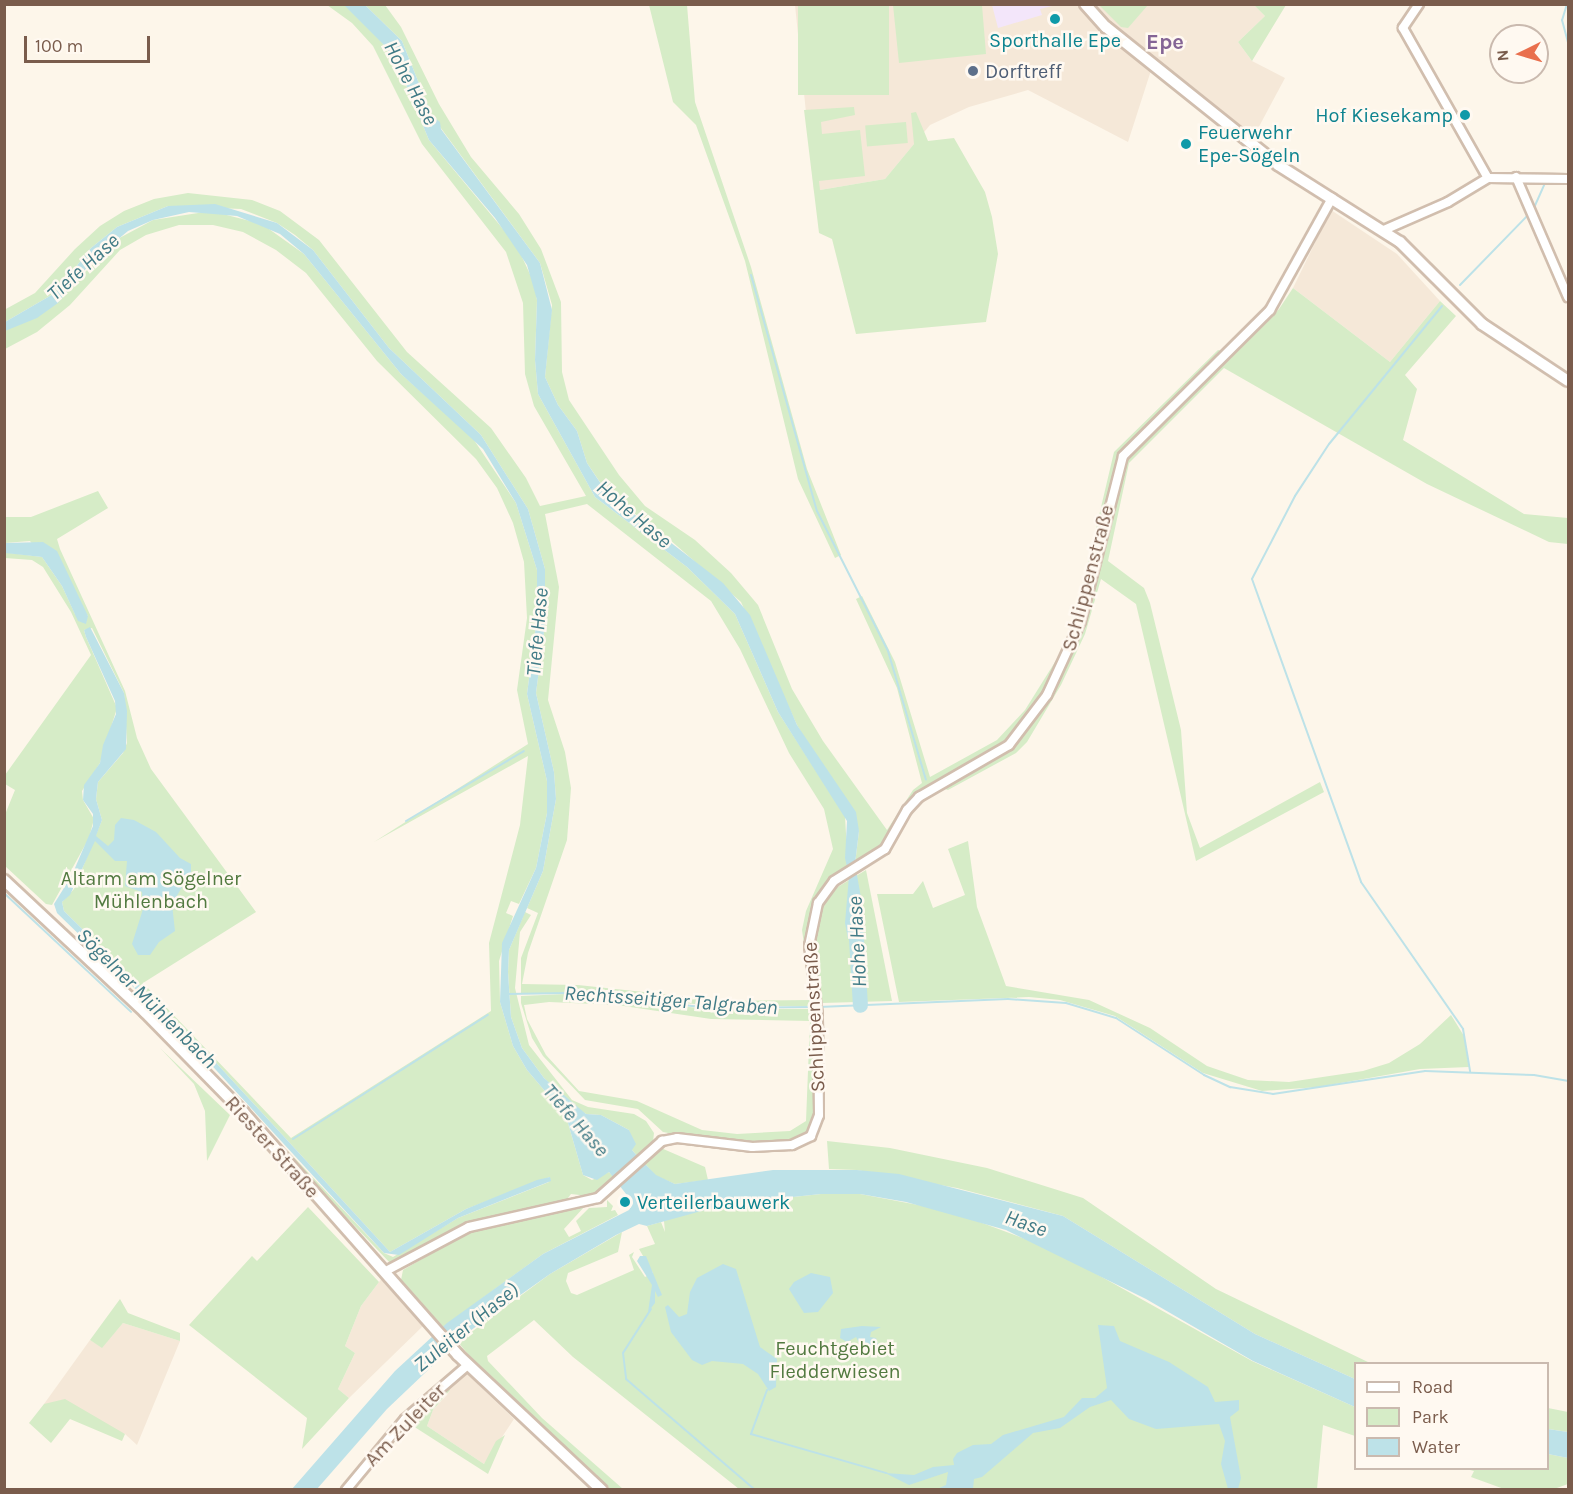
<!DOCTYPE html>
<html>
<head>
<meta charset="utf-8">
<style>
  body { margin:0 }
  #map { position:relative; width:1573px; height:1494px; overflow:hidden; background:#fdf6ea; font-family:Karla,sans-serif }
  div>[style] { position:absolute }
  .residential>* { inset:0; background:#f5e8d8 }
  .education>* { inset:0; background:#f3e6fa }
  .green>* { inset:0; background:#d6ecc7; transform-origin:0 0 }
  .water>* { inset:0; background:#bde2e8 }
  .stream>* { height:2px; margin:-1px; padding:0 1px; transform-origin:1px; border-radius:1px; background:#bde2e8 }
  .river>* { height:15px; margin:-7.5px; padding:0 7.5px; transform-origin:7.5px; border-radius:7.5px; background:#bde2e8 }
  .roads { filter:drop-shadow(2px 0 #d1beae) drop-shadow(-2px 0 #d1beae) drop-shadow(0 2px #d1beae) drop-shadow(0 -2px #d1beae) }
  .street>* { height:8px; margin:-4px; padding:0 4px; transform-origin:4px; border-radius:4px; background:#fff }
  .secondary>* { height:10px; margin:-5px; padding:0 5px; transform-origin:5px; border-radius:5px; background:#fff }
  .dots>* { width:16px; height:16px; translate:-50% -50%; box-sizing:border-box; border:3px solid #fff9f1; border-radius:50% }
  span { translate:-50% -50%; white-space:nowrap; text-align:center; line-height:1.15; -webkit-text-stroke:5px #fff9f1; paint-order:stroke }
  .culture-label { font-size:20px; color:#0d838f }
  .right { translate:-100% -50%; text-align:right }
  .left { translate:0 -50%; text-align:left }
  .service-label { font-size:20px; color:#4e5e75 }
  .street-label { font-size:20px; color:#7a5c4c }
  .park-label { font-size:20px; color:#527a40 }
  .water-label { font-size:21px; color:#417b86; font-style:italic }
  .quarter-label { font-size:22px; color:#846495; font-weight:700 }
  .frame { position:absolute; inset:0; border:6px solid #7a5c4c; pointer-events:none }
  .legend { position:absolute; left:1354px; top:1362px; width:195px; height:108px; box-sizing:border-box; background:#fff9f1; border:2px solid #cabaaf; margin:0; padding:8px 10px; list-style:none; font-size:18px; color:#7a5c4c }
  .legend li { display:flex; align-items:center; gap:12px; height:30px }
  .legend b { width:30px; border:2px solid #cabaaf }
  .north { position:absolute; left:1489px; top:24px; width:60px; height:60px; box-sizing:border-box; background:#fff9f1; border:2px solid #cabaaf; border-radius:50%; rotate:265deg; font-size:16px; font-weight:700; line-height:24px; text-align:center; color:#7a5c4c }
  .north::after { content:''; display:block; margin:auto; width:21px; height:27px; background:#e96f4d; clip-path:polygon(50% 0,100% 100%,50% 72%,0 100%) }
  .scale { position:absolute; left:24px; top:36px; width:126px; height:27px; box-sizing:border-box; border:3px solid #7a5c4c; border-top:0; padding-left:8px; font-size:18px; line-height:21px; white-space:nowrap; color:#7a5c4c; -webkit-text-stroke:4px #fff9f1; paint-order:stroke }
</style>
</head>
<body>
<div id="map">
  <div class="residential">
    <div style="clip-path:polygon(795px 5px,1254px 5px,1265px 16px,1238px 42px,1252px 61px,1285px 78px,1254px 136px,1155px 58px,1128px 142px,1028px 90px,969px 107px,930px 125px,885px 179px,814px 191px)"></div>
    <div style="clip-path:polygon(1331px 210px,1397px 254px,1440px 301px,1390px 362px,1293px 288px)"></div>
    <div style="clip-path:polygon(382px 1278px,424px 1325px,349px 1398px,338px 1389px,355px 1353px,345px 1346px,361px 1306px)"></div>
    <div style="clip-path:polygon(123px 1323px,180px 1341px,137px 1445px,125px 1434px,44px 1404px,90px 1340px,102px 1347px)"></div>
    <div style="clip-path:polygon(462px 1369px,514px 1419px,484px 1464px,427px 1426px,433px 1410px,450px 1391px,413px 1426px,405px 1419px)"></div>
  </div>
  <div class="education">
    <div style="clip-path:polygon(992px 5px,1056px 5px,1040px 9px,1042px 15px,998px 28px)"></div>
  </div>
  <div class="green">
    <div style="clip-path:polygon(evenodd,327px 5px,348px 6px,374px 30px,399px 68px,429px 140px,517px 246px,534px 283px,537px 300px,535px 360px,538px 394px,595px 497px,687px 567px,735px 614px,778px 712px,845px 816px,848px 869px,831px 878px,823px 888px,807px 927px,815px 1006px,711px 1006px,610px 994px,521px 993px,521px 958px,538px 913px,527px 908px,543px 871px,556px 799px,554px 772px,536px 693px,545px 624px,545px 569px,528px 509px,481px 435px,389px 348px,313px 250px,295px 235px,277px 223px,241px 209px,168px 206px,117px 227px,91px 248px,55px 293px,5px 322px,4px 310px,35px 293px,75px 249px,100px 226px,124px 211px,154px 199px,188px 193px,252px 200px,280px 211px,319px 240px,407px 352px,491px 428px,526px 478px,540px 506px,586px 496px,534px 406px,525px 374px,523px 303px,506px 252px,422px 144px,373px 46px,352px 23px,327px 5px,587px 504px,711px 601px,740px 649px,789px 753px,824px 809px,833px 849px,806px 911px,802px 930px,812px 1000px,728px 1001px,578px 985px,522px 984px,528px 953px,567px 840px,571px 788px,565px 752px,548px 700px,559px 587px,545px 514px,587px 504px)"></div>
    <div style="clip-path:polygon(365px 5px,385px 5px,401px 27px,439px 104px,471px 157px,519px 214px,541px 249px,561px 302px,562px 372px,569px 400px,619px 475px,645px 506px,695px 540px,731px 573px,758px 605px,792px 689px,823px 741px,887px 830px,913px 790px,922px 783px,897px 688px,856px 599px,862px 596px,895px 662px,930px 777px,997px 740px,1025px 710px,1060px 654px,1075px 618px,1114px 452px,1218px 350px,1234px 354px,1279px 309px,1293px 288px,1390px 362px,1440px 301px,1456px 316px,1405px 375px,1417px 389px,1403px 440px,1524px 514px,1568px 518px,1568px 544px,1549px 542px,1427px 484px,1224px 368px,1129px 463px,1108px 561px,1144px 588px,1150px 603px,1181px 730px,1187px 813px,1200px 848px,1320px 782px,1324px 792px,1196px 861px,1136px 604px,1101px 579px,1085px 634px,1061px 685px,1027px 742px,1016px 753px,948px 790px,933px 785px,915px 796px,878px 851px,855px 864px,859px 831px,797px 725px,741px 602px,669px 539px,608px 494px,587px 463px,577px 431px,558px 405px,545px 377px,552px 305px,540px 263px,432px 116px,402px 41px)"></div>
    <div style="clip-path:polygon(649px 5px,687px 5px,695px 102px,751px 267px,807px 469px,841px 555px,835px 558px,798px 479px,745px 261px,696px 125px,673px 102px)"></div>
    <div style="left:798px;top:5px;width:91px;height:90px"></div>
    <div style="clip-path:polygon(893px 5px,982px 5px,986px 54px,899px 63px)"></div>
    <div style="clip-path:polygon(1099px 5px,1148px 5px,1128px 28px,1121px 27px)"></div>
    <div style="clip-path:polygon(1254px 5px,1286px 5px,1252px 61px,1238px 42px,1265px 16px)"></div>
    <div style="clip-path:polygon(854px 107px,855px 115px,821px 122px,822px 134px,860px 130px,865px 176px,819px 181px,820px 190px,885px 179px,914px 144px,911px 113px,916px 112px,928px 141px,954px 138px,985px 192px,992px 217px,998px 254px,986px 322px,856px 334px,832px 239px,819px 233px,804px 110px)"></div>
    <div style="left:906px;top:122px;width:21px;height:41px;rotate:85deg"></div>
    <div style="clip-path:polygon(211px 211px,262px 224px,304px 254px,401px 374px,472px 437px,516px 503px,537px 570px,537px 618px,527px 694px,547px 781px,547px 813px,536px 868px,519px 904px,511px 901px,506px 913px,513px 916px,499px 961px,500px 1002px,513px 1046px,527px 1070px,566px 1116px,583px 1175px,592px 1180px,609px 1172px,616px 1180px,588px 1196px,571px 1194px,565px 1202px,469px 1223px,391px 1264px,286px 1154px,288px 1151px,384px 1253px,393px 1257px,458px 1218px,549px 1182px,550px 1177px,466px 1209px,390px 1252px,196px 1041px,64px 911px,62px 902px,74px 889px,102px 820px,96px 799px,98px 782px,123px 753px,127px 743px,124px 693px,92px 628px,84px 630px,86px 637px,117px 708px,100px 763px,82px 791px,83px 800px,94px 819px,89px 838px,52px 905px,46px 904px,5px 866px,4px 817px,15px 790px,5px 784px,5px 775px,91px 655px,71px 612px,43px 567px,32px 560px,5px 558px,5px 553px,10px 553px,42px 557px,62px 586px,75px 614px,88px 616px,30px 541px,5px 543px,5px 517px,31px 517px,98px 491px,108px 508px,57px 539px,60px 549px,125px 691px,137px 738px,151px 769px,256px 912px,143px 983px,291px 1138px,491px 1011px,489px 943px,520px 825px,528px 756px,374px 842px,528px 744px,517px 690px,527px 618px,524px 562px,513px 523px,497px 488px,476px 459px,377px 361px,306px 273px,276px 250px,243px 232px,213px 225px,179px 225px,146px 235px,120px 250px,70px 305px,37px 332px,5px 349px,5px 331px,71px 288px,112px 242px,153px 220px)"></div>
    <div style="clip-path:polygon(968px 841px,977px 907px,1006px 986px,1089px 1000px,1150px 1028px,1207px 1066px,1248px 1080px,1289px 1082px,1363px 1071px,1389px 1063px,1420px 1044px,1451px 1015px,1464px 1036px,1469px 1067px,1420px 1069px,1318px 1087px,1262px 1091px,1203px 1073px,1115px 1016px,1060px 1000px,1029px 997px,899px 1002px,877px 894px,913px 894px,923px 881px,933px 908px,965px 895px,948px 849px)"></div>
    <div style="clip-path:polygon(866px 870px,892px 1001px,822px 1003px,814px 943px,817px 920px,831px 891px)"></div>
    <div style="clip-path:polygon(525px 912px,531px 915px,520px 932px,515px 988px,529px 1045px,572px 1100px,588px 1107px,634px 1114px,646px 1121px,654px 1133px,653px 1142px,639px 1158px,632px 1150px,629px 1130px,601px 1115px,586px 1114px,572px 1105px,544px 1078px,522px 1048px,511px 1017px,508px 972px,509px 950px)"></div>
    <div style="clip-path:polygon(evenodd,566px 994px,708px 1009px,815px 1009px,813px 1125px,807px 1133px,790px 1142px,731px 1145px,663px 1132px,638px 1109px,585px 1100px,543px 1056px,532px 1038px,521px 1003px,521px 996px,566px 994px,549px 1002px,617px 1005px,711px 1019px,810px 1021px,806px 1121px,790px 1131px,737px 1134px,702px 1130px,637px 1101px,579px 1091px,546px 1055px,527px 1019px,524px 1005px,549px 1002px)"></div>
    <div style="clip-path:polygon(160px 1048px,230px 1115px,207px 1161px,205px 1111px,194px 1084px)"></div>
    <div style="clip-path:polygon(827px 1141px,890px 1148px,987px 1168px,1083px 1198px,1216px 1289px,1370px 1363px,1356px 1364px,1355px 1379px,1255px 1334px,1063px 1216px,957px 1188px,857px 1170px,829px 1169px)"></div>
    <div style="clip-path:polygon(661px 1148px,705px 1167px,708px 1180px,675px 1184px,656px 1176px,644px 1163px)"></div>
    <div style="clip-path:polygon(821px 1194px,860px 1194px,950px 1211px,1050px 1248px,1252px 1361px,1355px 1407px,1355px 1436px,1323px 1425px,1317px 1489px,739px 1489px,573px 1357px,534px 1320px,487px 1356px,488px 1361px,542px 1418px,623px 1489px,610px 1489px,489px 1380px,458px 1342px,550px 1274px,622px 1232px,618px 1252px,568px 1273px,566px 1281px,571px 1293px,577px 1295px,634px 1270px,629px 1255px,634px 1252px,632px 1257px,645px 1277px,653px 1273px,639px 1249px,655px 1244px,647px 1226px,661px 1222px,665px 1232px,664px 1221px,689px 1212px,727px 1204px)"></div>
    <div style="clip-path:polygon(607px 1200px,613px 1206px,611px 1211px,615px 1210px,618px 1215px,543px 1254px,443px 1327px,401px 1280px,403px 1270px,470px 1231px,585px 1206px,564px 1229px,569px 1237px,581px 1231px,576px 1221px,589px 1208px,607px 1207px)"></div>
    <div style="clip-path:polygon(308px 1207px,379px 1282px,361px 1306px,345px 1346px,355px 1353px,338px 1389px,349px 1398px,302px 1449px,307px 1418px,189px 1325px,252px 1256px,257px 1261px)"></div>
    <div style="clip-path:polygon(120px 1299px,128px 1313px,180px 1333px,180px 1341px,123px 1323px,102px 1348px,90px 1340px)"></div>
    <div style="clip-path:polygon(448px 1387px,450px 1390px,433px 1410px,427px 1426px,484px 1464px,496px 1441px,505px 1435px,488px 1474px,413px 1426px)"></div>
    <div style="clip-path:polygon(65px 1399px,125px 1434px,122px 1441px,70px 1419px,51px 1443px,29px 1423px,44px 1404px)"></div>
    <div style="clip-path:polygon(1548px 1408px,1568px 1412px,1568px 1432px,1548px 1429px)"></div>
    <div style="clip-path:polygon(1548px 1454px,1568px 1458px,1568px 1484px,1554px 1489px,1504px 1489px,1471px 1477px,1474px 1471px,1466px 1469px,1548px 1468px)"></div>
  </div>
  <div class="water">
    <div style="clip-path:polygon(344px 5px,365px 5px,402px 41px,432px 116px,440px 122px,441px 129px,540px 263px,552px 310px,545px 377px,558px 405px,577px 431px,587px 463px,597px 478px,608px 494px,723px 583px,750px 615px,797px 725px,856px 812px,859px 831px,855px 864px,865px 920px,858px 941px,848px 939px,845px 923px,849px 876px,845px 858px,847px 821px,778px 712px,735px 614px,687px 567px,595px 497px,538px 394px,535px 360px,537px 300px,527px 265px,495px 218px,429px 140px,399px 68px,386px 47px)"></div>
    <div style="clip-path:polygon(215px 204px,277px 223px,313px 250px,389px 348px,481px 435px,528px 509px,545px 569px,545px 624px,536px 693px,554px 772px,556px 799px,543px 871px,509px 950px,508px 972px,511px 1017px,522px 1048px,544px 1078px,586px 1114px,601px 1115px,629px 1130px,636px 1144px,632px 1150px,639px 1158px,656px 1175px,675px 1184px,773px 1170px,857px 1170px,899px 1174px,1063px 1216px,1255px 1334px,1355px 1379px,1355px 1407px,1253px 1361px,1146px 1299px,1006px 1230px,906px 1202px,860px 1194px,821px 1194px,727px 1204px,647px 1226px,639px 1224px,616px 1235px,550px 1274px,467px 1333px,387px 1409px,317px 1489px,292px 1489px,395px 1371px,447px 1323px,543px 1254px,629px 1210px,633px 1203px,609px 1172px,597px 1180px,583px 1175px,566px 1116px,527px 1070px,513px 1046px,500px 1002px,502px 943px,536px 868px,547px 813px,547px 781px,527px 694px,537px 618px,537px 570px,516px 503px,483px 449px,401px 374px,304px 254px,280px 234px,237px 216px,189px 212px,153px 220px,128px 231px,93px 260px,58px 303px,37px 318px,5px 331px,5px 322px,55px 293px,91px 248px,117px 227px,168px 206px)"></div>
    <div style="clip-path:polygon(43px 542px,57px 551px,88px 616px,86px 624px,78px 621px,62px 586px,42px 557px,5px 553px,5px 543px)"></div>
    <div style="clip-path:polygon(90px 627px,124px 693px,127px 711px,126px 749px,98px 782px,96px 799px,102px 820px,96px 836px,108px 846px,114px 840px,115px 825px,121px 818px,134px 820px,156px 832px,180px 858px,191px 864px,191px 872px,172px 904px,175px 931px,159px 942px,150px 955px,138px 955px,132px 944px,143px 909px,142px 892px,125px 886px,127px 861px,115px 861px,95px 841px,70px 895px,62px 902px,64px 911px,196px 1041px,390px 1252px,466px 1209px,537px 1180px,550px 1177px,551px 1181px,458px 1218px,399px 1255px,384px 1253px,193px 1045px,57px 913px,54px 904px,72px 875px,93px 826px,93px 814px,83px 800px,84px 785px,100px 763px,103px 745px,116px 714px,115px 701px,86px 637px,84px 630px)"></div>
    <div style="clip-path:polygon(640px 1256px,646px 1256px,662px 1295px,658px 1297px,655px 1291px,655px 1303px,648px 1312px,652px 1285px,637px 1261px)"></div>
    <div style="clip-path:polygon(723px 1264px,736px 1269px,760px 1347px,777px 1359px,776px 1387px,769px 1391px,758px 1374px,743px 1364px,712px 1361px,702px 1365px,692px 1360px,671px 1332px,665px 1307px,668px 1305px,679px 1317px,687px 1314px,690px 1292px,697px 1278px)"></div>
    <div style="clip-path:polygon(811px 1273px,830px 1277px,833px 1293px,818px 1312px,804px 1313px,789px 1289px,794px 1282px)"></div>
    <div style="clip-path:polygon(1098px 1325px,1114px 1326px,1120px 1341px,1169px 1362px,1208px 1387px,1215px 1402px,1239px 1400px,1239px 1410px,1230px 1417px,1241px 1478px,1238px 1489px,1228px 1489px,1221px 1464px,1225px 1441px,1219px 1424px,1156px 1429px,1129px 1419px,1111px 1400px,1090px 1407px,1060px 1428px,1033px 1433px,982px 1477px,974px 1479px,973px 1489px,937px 1489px,946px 1485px,948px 1472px,909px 1485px,885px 1473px,914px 1475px,933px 1467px,954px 1465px,953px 1459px,957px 1453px,973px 1445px,991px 1444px,1003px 1435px,1064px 1417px,1082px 1398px,1095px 1398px,1107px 1388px)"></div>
    <div style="clip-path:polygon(862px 1326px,881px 1327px,871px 1332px,870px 1337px,876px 1338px,879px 1348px,862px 1348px,856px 1337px,847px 1342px,840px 1338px,841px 1329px)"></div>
    <div style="clip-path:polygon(1548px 1429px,1568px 1432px,1568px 1458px,1548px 1454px)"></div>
  </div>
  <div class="stream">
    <div style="left:1567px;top:4px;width:17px;rotate:107deg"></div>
    <div style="left:1562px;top:20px;width:23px;rotate:75deg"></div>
    <div style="left:1533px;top:210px;width:30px;rotate:-66deg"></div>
    <div style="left:751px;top:275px;width:245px;rotate:74.4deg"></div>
    <div style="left:817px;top:511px;width:157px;rotate:63.1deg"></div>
    <div style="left:888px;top:651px;width:134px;rotate:73.6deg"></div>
    <div style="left:1460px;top:285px;width:99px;rotate:-45.8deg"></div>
    <div style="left:1442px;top:306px;width:178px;rotate:129.3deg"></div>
    <div style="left:1329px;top:444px;width:62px;rotate:123.2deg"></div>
    <div style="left:1295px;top:496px;width:93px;rotate:117.4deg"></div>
    <div style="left:1252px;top:579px;width:322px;rotate:70.2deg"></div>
    <div style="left:1361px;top:882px;width:179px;rotate:55.2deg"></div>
    <div style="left:1463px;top:1029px;width:43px;rotate:80.5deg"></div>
    <div style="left:406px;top:821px;width:137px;rotate:-30.7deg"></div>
    <div style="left:4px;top:893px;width:174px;rotate:43.1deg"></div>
    <div style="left:508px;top:994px;width:59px;rotate:-1deg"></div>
    <div style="left:567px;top:993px;width:145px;rotate:5.9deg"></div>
    <div style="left:711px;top:1008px;width:103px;rotate:-0.6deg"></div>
    <div style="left:819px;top:1007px;width:189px;rotate:-2.4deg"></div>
    <div style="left:1008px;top:999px;width:58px;rotate:3.9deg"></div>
    <div style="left:1066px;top:1003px;width:52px;rotate:16.7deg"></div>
    <div style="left:1116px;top:1018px;width:105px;rotate:32.9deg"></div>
    <div style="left:1204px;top:1075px;width:29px;rotate:25deg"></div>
    <div style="left:1230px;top:1087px;width:44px;rotate:9.2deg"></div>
    <div style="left:1273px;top:1094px;width:154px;rotate:-8.6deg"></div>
    <div style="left:1425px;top:1071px;width:109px;rotate:2.1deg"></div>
    <div style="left:1534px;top:1075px;width:35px;rotate:10deg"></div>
    <div style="left:293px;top:1139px;width:231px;rotate:-32.5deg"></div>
    <div style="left:651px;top:1309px;width:52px;rotate:122.5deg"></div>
    <div style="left:623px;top:1353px;width:26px;rotate:83deg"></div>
    <div style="left:626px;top:1379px;width:170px;rotate:40.7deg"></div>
    <div style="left:767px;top:1390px;width:47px;rotate:110deg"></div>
    <div style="left:751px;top:1434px;width:141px;rotate:16.1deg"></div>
  </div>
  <div class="river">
    <div style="left:855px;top:922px;width:83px;rotate:86.6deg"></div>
  </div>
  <div class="roads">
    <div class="street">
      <div style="left:1419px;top:4px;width:29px;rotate:124deg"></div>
      <div style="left:1403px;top:28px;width:172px;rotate:60.5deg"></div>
      <div style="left:1516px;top:177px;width:131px;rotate:66.6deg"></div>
      <div style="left:1384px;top:230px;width:70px;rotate:-23.6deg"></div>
      <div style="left:1448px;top:202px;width:47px;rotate:-31deg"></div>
      <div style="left:1488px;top:178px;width:80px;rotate:0.7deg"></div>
      <div style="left:384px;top:1272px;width:96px;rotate:-27.9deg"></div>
      <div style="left:469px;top:1227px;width:132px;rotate:-12.7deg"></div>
      <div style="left:598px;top:1198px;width:86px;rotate:-41.7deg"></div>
      <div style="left:662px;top:1141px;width:15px;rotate:-11deg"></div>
      <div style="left:677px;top:1138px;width:76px;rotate:6.8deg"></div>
      <div style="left:752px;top:1147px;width:40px;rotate:-2.9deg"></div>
      <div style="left:792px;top:1145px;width:21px;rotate:-25deg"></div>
      <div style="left:811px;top:1136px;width:22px;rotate:-69deg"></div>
      <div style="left:819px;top:1115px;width:100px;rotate:-90.6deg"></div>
      <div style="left:818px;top:1015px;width:70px;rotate:-97.4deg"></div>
      <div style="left:809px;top:946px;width:44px;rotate:-78.2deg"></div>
      <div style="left:818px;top:903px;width:27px;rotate:-54deg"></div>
      <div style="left:834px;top:881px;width:60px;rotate:-32.1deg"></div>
      <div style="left:885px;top:849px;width:45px;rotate:-60.6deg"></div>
      <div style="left:907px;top:810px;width:18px;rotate:-47deg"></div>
      <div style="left:919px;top:797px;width:104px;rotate:-30deg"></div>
      <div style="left:1009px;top:745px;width:63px;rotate:-52.8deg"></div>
      <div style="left:1047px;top:695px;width:81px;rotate:-65.3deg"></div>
      <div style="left:1081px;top:621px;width:170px;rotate:-75.7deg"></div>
      <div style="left:1123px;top:456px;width:207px;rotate:-44.8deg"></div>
      <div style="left:1270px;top:310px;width:128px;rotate:-61deg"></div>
      <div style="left:346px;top:1490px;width:92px;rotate:-50.3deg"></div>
      <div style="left:405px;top:1419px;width:84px;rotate:-40.7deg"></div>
    </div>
    <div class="secondary">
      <div style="left:1085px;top:4px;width:31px;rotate:48deg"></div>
      <div style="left:1106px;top:27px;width:221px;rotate:38.7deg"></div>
      <div style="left:1278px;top:165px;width:144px;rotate:32.3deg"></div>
      <div style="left:1400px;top:242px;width:116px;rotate:45deg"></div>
      <div style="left:1482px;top:324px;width:103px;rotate:33.5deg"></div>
      <div style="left:4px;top:880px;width:193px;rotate:43.1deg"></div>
      <div style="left:145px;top:1012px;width:140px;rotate:45.6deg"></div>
      <div style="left:243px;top:1112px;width:324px;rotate:48.5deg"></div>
      <div style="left:458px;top:1355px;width:197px;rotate:43.2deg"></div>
    </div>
  </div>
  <div class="dots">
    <div style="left:1055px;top:19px;background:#0f9aa8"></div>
    <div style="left:973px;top:71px;background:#5c6f8a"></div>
    <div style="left:1465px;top:115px;background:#0f9aa8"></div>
    <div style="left:1186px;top:144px;background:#0f9aa8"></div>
    <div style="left:625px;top:1202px;background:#0f9aa8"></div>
  </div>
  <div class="culture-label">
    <span style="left:1055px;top:40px">Sporthalle Epe</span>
    <span class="right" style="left:1453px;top:115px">Hof Kiesekamp</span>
    <span class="left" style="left:1198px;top:144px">Feuerwehr<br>Epe-Sögeln</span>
    <span class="left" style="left:637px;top:1202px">Verteilerbauwerk</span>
  </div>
  <div class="service-label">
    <span class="left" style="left:985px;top:71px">Dorftreff</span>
  </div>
  <div class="street-label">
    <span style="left:1088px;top:578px;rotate:-75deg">Schlippenstraße</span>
    <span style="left:814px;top:1017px;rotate:-93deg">Schlippenstraße</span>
    <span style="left:272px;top:1147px;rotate:48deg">Riester Straße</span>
    <span style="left:405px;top:1425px;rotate:-46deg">Am Zuleiter</span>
  </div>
  <div class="park-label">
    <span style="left:151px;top:890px">Altarm am Sögelner<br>Mühlenbach</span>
    <span style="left:835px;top:1360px">Feuchtgebiet<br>Fledderwiesen</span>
  </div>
  <div class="water-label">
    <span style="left:411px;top:83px;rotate:62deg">Hohe Hase</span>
    <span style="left:83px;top:267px;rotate:-42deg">Tiefe Hase</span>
    <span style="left:634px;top:514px;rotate:41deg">Hohe Hase</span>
    <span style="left:537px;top:632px;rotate:-85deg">Tiefe Hase</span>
    <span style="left:857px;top:942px;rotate:-93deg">Hohe Hase</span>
    <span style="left:147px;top:998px;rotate:45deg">Sögelner Mühlenbach</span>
    <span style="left:671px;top:1000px;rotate:4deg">Rechtsseitiger Talgraben</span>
    <span style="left:576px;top:1120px;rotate:49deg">Tiefe Hase</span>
    <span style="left:1026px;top:1223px;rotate:20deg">Hase</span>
    <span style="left:466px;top:1327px;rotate:-39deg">Zuleiter (Hase)</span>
  </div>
  <div class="quarter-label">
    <span style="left:1165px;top:43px">Epe</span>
  </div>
  <div class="frame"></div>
  <ul class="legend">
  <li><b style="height:8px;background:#fff"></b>Road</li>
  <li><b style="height:16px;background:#d6ecc7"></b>Park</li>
  <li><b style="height:16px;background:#bde2e8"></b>Water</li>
  </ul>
  <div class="north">N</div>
  <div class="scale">100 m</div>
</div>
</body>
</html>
